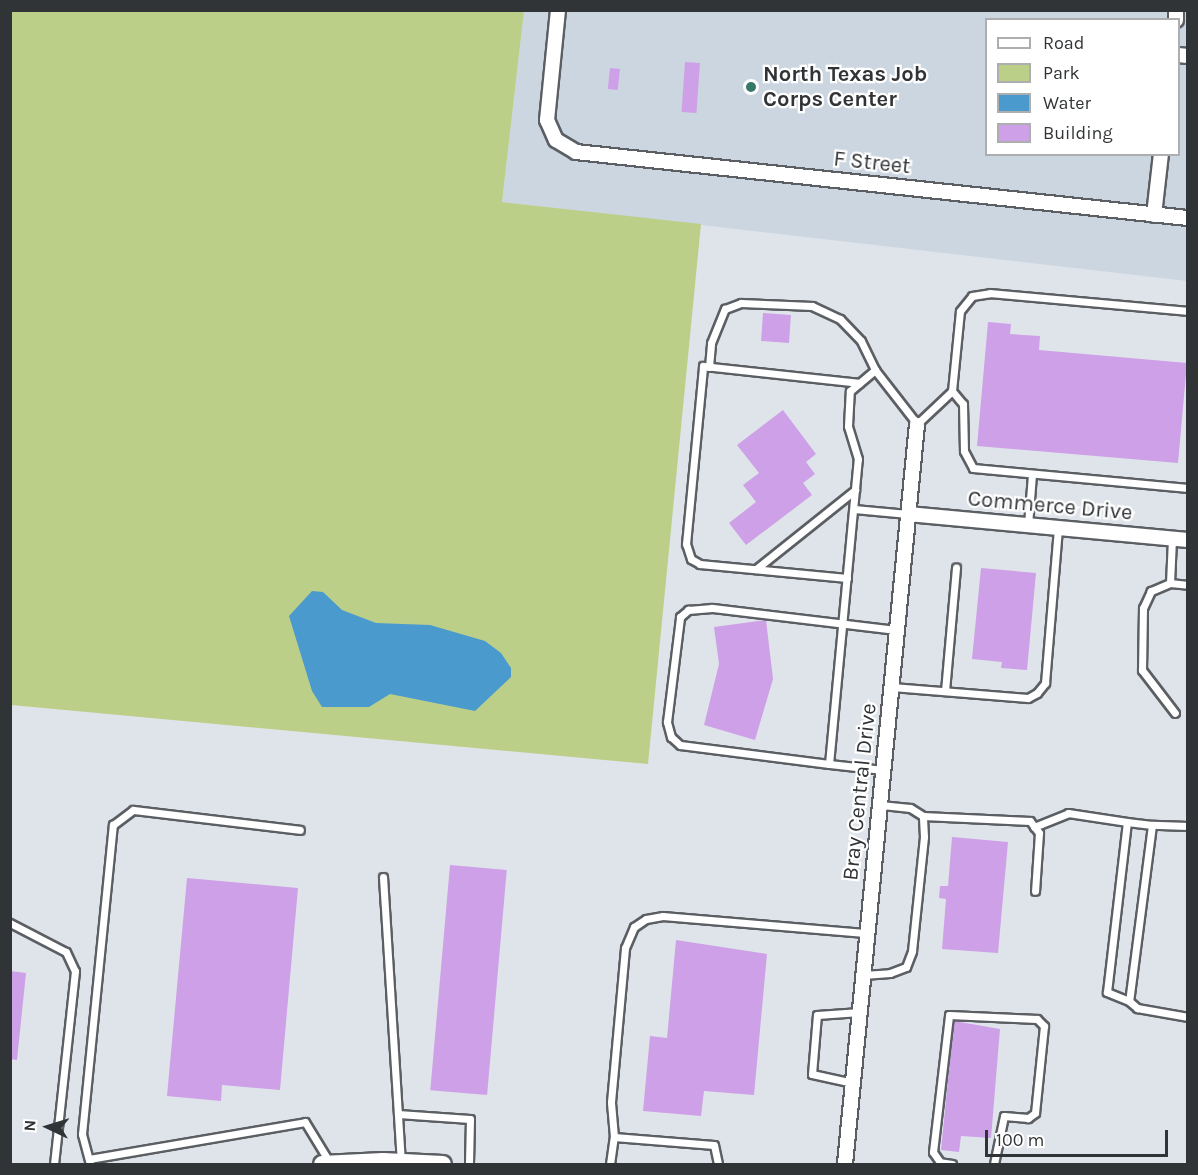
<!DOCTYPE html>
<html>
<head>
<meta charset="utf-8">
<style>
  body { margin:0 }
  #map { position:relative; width:1198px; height:1175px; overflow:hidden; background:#dfe4ea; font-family:Karla,sans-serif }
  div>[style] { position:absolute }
  .built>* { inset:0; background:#ccd6e1 }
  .green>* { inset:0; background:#bbcf89 }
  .water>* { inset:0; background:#4a9ace }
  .building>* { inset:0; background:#cea0e7; transform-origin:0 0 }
  .roads { filter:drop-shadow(2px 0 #5b5f64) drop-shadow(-2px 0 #5b5f64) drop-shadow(0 2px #5b5f64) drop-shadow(0 -2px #5b5f64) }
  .service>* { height:7px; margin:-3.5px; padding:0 3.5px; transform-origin:3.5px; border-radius:3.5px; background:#fff }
  .minor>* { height:14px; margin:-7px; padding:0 7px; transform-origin:7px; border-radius:7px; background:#fff }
  .tertiary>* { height:16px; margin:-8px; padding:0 8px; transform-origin:8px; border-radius:8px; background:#fff }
  .dots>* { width:16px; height:16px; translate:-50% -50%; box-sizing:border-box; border:3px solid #fff; border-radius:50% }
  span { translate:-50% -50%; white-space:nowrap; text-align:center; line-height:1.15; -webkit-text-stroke:4.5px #fff; paint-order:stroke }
  .poi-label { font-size:22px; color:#313436; font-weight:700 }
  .left { translate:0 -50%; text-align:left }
  .street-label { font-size:22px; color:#313436 }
  .frame { position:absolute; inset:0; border:12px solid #313436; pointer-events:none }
  .legend { position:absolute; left:985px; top:18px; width:195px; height:138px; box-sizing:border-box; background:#fff; border:2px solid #adaeaf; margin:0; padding:8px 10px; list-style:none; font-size:18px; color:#313436 }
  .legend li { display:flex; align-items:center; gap:12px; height:30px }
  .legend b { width:30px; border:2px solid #adaeaf }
  .north { position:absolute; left:18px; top:1097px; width:60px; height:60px; -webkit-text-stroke:4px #fff; paint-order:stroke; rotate:274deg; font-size:16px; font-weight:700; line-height:24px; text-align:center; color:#313436 }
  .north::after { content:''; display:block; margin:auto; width:21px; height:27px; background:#313436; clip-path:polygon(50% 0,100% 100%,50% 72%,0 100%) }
  .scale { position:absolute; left:985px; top:1130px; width:183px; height:27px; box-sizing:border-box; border:3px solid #313436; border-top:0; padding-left:8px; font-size:18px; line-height:21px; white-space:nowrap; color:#313436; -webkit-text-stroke:4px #fff; paint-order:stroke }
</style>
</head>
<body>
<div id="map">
  <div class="built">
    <div style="clip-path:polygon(evenodd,524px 11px,1187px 11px,1187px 281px,502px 202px,524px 11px,986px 20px,1178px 20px,1178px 154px,986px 154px,986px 20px)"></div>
  </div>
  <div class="green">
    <div style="clip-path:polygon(10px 11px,524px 11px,502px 202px,701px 224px,648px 764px,11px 705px)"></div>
  </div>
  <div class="water">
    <div style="clip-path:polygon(312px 591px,323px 592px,342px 610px,376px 623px,430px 625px,485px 641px,501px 653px,511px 668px,511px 677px,475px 711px,390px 694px,369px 707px,322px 707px,312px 691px,289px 616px)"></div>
  </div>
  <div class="building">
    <div style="left:685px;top:62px;width:15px;height:50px;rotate:4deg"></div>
    <div style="left:610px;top:68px;width:10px;height:21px;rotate:6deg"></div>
    <div style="left:763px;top:313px;width:28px;height:28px;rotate:4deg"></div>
    <div style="clip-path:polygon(988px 322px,1011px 324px,1010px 334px,1040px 336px,1039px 350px,1187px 363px,1178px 463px,977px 446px)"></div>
    <div style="clip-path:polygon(783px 410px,816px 454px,806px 462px,815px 474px,803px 483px,812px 495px,746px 545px,729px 523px,756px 502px,743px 485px,759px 473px,737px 445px)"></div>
    <div style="clip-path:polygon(981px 568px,1036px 573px,1027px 670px,1001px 668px,1002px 662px,972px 659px)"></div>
    <div style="clip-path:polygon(766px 620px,773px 679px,755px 740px,704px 725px,719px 664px,714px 627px)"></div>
    <div style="clip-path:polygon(952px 837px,1008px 842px,998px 953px,942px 949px,946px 899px,939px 898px,940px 886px,948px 886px)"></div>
    <div style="left:450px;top:865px;width:57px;height:226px;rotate:5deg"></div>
    <div style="clip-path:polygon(187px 878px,298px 888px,280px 1090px,222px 1085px,221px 1101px,167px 1096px)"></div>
    <div style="clip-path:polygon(676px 940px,767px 954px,754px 1095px,704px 1091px,701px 1116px,643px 1111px,650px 1036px,667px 1038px)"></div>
    <div style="clip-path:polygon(10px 971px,26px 973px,17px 1060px,10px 1059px)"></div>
    <div style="clip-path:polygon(954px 1021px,1000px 1029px,991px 1138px,961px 1136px,959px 1152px,941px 1150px)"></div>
  </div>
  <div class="roads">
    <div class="service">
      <div style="left:709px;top:367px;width:24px;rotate:-85deg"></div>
      <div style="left:711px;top:343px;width:37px;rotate:-68deg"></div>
      <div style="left:725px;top:309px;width:17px;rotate:-21deg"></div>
      <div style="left:741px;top:303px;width:71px;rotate:2.4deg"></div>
      <div style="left:812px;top:306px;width:31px;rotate:25deg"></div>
      <div style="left:840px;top:319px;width:30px;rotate:46deg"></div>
      <div style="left:861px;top:341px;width:32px;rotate:64deg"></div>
      <div style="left:952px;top:391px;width:80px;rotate:-84.3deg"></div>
      <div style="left:960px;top:311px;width:19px;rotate:-51deg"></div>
      <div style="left:972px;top:296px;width:18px;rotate:-9deg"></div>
      <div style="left:990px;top:293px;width:199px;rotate:5.2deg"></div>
      <div style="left:854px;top:509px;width:54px;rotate:5.3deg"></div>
      <div style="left:1028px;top:525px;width:51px;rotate:-85.5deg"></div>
      <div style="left:1172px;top:539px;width:44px;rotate:92.6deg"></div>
      <div style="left:1170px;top:583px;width:21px;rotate:157deg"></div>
      <div style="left:1151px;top:591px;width:19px;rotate:115deg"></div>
      <div style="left:1143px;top:608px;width:62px;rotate:90.9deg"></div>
      <div style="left:1142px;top:670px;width:54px;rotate:52.5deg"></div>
      <div style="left:756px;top:569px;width:127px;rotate:-38.6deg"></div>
      <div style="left:847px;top:578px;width:148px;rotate:-174.6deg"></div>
      <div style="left:700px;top:564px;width:10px;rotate:-151deg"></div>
      <div style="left:691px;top:559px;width:16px;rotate:-108deg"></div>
      <div style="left:686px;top:544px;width:179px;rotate:-84.5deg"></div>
      <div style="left:703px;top:366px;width:157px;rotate:6.2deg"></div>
      <div style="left:1170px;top:583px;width:18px;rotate:6deg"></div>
      <div style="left:892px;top:687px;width:136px;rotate:4.6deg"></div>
      <div style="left:1028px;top:698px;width:10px;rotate:-29deg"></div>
      <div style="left:1037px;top:693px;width:13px;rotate:-51deg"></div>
      <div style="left:1045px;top:683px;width:156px;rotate:-85.2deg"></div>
      <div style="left:945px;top:691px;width:124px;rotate:-84.9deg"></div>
      <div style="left:829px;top:764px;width:150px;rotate:-172.7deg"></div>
      <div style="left:680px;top:745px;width:12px;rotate:-138deg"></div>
      <div style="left:671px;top:737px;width:16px;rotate:-105deg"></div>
      <div style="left:667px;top:722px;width:106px;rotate:-82.9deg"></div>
      <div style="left:680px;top:617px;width:11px;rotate:-41deg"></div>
      <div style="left:688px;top:610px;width:24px;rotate:-5deg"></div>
      <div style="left:712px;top:608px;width:186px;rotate:6.8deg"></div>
      <div style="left:883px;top:770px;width:54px;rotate:-173.7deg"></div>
      <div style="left:829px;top:764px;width:306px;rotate:-84.6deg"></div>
      <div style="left:858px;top:459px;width:34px;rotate:-107deg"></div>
      <div style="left:848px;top:426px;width:35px;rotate:-87deg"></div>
      <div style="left:850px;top:391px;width:33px;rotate:-40deg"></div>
      <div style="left:875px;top:370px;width:68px;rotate:52.1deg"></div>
      <div style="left:917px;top:424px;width:48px;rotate:-43.3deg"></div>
      <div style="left:952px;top:391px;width:17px;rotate:50deg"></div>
      <div style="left:963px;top:404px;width:47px;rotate:88.8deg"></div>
      <div style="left:964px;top:451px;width:19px;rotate:62deg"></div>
      <div style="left:973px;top:468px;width:216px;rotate:5.3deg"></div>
      <div style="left:923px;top:816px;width:107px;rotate:2.7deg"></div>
      <div style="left:1030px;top:821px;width:15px;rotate:53deg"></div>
      <div style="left:1039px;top:833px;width:58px;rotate:93.9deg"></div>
      <div style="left:1188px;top:826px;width:36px;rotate:-178deg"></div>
      <div style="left:1152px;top:825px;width:177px;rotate:97.4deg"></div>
      <div style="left:1129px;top:1001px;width:11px;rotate:41deg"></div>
      <div style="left:1137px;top:1008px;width:52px;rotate:10deg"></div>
      <div style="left:1034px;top:827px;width:37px;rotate:-22deg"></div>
      <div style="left:1068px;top:813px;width:60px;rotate:8.7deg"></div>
      <div style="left:383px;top:877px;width:286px;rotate:86.4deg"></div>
      <div style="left:10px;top:923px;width:63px;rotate:27.4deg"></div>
      <div style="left:66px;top:952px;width:21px;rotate:65deg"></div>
      <div style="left:75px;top:971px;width:194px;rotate:96.2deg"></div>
      <div style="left:863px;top:975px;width:27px;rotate:-4deg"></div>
      <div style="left:890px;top:973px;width:17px;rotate:-21deg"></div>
      <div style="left:906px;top:967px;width:17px;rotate:-69deg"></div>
      <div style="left:912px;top:951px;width:115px;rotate:-84deg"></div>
      <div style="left:924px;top:837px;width:21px;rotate:-93deg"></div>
      <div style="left:923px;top:816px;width:15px;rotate:-148deg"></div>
      <div style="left:910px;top:808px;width:30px;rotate:-174deg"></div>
      <div style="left:1129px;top:1001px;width:24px;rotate:-158deg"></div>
      <div style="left:1107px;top:992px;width:171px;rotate:-83.3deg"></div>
      <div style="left:1127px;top:822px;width:25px;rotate:7deg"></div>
      <div style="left:853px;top:1083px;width:42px;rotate:-167.6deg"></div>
      <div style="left:812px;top:1074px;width:59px;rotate:-85.2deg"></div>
      <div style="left:817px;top:1015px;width:43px;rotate:-4deg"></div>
      <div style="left:398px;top:1114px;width:72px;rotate:4deg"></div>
      <div style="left:470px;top:1119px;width:45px;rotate:91.3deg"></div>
      <div style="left:614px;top:1137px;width:100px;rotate:4.6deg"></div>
      <div style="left:714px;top:1145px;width:19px;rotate:78deg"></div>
      <div style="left:89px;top:1159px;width:219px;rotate:-9.7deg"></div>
      <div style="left:305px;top:1122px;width:48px;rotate:58.6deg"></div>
      <div style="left:90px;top:1164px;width:31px;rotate:-105deg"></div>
      <div style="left:82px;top:1134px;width:311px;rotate:-84.3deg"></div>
      <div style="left:113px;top:825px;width:25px;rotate:-37deg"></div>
      <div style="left:133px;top:810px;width:168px;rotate:6.8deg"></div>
      <div style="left:610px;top:1164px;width:27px;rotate:-82deg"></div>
      <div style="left:614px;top:1137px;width:35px;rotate:-95deg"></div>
      <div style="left:611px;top:1102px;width:155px;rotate:-84.8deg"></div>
      <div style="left:625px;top:948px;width:23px;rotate:-67deg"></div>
      <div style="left:634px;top:927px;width:14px;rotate:-34deg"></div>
      <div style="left:646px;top:919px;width:17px;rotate:-10deg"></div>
      <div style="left:663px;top:916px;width:205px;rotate:4.8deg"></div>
      <div style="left:952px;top:1164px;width:12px;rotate:-171deg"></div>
      <div style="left:940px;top:1162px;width:12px;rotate:-125deg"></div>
      <div style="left:933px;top:1152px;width:138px;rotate:-83.3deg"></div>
      <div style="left:949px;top:1015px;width:88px;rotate:2.6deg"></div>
      <div style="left:1037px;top:1019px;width:10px;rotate:45deg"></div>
      <div style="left:1044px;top:1026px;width:87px;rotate:95.9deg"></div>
      <div style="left:1035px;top:1113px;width:9px;rotate:144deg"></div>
      <div style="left:1028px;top:1118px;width:24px;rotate:-175deg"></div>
      <div style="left:1004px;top:1116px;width:49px;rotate:101.8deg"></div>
    </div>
    <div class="minor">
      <div style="left:558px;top:10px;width:111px;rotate:95.7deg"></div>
      <div style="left:547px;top:120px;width:22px;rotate:66deg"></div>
      <div style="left:556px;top:140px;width:23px;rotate:31deg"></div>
      <div style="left:576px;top:152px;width:616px;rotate:6.16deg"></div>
      <div style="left:1176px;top:20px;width:10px;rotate:-90deg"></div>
      <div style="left:1178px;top:55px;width:10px;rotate:6deg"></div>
      <div style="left:1154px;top:215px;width:61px;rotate:-83.5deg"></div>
      <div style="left:908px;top:514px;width:281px;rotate:5.3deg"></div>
      <div style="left:845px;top:1164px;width:743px;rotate:-84.44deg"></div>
    </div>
    <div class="tertiary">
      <div style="left:322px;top:1164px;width:61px;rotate:-2.8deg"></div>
      <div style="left:383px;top:1161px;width:60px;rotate:2.9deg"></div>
    </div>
  </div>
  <div class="dots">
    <div style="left:751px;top:87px;background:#36796b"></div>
  </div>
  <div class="poi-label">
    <span class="left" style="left:763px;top:87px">North Texas Job<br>Corps Center</span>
  </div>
  <div class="street-label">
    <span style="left:872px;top:163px;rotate:6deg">F Street</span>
    <span style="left:1050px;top:506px;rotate:5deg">Commerce Drive</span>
    <span style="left:860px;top:792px;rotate:-84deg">Bray Central Drive</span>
  </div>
  <div class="frame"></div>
  <ul class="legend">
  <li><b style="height:8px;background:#fff"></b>Road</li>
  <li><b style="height:16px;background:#bbcf89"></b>Park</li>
  <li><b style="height:16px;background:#4a9ace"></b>Water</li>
  <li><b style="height:16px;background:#cea0e7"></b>Building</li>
  </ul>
  <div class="north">N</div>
  <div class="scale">100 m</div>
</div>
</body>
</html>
